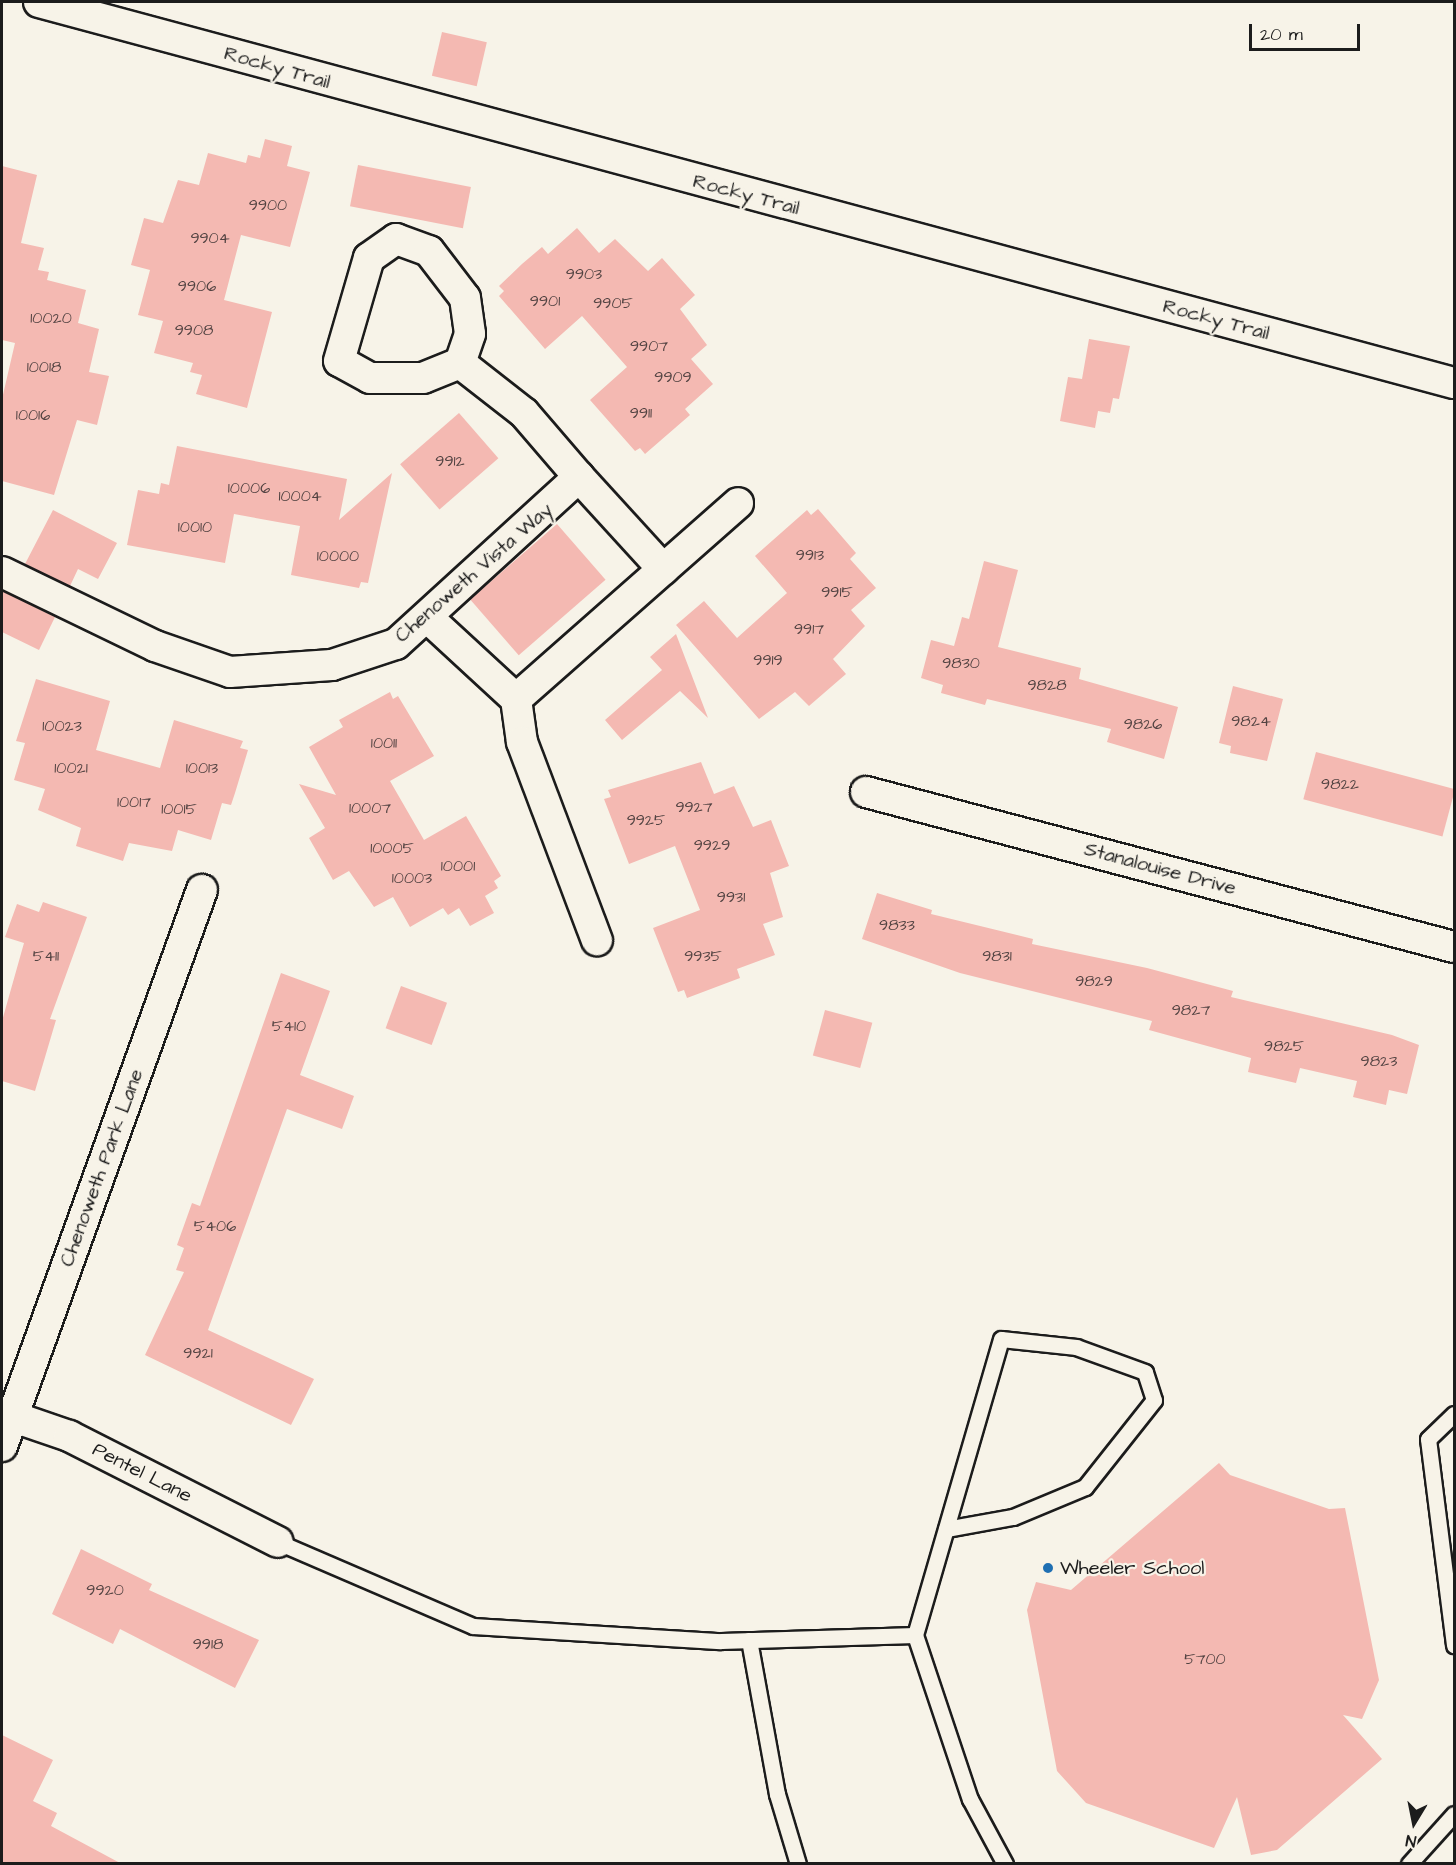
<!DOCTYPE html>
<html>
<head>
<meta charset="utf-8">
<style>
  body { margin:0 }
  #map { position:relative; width:1456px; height:1865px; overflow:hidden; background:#f7f3e8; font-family:"Architects Daughter",sans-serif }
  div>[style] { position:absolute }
  .building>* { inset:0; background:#f4b9b2; transform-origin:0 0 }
  .roads { filter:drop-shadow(2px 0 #1c1c1c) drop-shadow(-2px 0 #1c1c1c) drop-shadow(0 2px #1c1c1c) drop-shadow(0 -2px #1c1c1c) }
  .service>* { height:15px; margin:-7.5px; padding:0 7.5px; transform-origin:7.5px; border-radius:7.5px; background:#f7f3e8 }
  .minor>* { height:30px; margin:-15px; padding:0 15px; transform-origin:15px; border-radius:15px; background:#f7f3e8 }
  .dots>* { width:16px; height:16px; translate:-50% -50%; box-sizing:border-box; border:3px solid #f7f3e8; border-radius:50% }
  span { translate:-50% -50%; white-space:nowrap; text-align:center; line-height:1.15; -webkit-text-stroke:4.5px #f7f3e8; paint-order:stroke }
  .number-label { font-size:16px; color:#524342 }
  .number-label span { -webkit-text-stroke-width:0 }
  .street-label { font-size:20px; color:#1c1c1c }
  .poi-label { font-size:20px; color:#1c1c1c }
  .left { translate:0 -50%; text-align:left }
  .frame { position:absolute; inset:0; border:3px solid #1c1c1c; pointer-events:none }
  .north { position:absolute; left:1384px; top:1793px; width:60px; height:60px; -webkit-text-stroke:4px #f7f3e8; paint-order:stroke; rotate:190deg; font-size:16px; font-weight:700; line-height:24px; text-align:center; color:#1c1c1c }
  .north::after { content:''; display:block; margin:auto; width:21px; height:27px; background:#1c1c1c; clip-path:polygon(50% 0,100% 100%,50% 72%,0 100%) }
  .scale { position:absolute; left:1249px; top:24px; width:111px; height:27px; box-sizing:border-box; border:3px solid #1c1c1c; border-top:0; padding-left:8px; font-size:18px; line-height:21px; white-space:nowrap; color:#1c1c1c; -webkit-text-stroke:4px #f7f3e8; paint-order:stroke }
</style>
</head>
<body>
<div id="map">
  <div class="building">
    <div style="left:442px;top:32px;width:46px;height:45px;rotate:13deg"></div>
    <div style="clip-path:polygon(265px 139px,292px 146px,287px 166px,310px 172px,290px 247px,241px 235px,224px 300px,272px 312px,247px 408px,196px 394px,202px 375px,190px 372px,193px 363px,154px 353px,163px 321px,138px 315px,150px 270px,131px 265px,144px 218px,163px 223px,178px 180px,199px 185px,208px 153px,246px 163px,248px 155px,260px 158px)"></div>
    <div style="left:358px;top:165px;width:115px;height:42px;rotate:11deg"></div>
    <div style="clip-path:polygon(2px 166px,37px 175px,21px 243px,44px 248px,38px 270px,49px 272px,47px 280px,86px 290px,78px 323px,99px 329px,89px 372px,109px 376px,97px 425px,77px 420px,54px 495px,2px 481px,2px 399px,15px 343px,2px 340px)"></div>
    <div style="clip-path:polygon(577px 228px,599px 253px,615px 239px,648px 271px,662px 258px,695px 295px,680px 309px,707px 345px,691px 359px,713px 384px,685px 409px,690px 415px,645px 454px,640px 448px,635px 451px,590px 400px,627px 367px,582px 316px,545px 349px,499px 296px,504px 291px,499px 286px,522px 264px,542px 247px,548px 254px)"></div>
    <div style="clip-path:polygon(1089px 339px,1130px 346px,1119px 399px,1113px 398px,1110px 413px,1098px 411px,1095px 428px,1060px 421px,1068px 377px,1082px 379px)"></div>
    <div style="left:459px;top:413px;width:60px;height:78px;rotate:49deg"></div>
    <div style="clip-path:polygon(177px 446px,347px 479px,339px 520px,392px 473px,368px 583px,361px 582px,359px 588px,291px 575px,300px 526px,234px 514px,225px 563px,127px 545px,138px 490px,159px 494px,161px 483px,169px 485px)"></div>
    <div style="clip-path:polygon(818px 509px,856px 553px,850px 559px,876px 588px,851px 610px,865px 626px,833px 659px,846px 674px,809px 706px,795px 692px,759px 719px,676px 625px,704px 601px,737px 638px,787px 593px,755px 556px,807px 510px,811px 515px)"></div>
    <div style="clip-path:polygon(53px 510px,117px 543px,98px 579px,78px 569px,70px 586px,25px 564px)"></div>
    <div style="left:557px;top:524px;width:74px;height:115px;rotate:49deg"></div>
    <div style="clip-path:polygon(984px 561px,1018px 570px,998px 647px,1081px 668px,1079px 679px,1178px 707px,1164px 759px,1107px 742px,1111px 729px,987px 699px,985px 705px,941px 693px,943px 685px,921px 678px,931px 640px,954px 646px,962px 617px,969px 619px)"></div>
    <div style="clip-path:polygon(2px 591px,55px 617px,39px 650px,2px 632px)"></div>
    <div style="clip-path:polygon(676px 634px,708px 718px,680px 691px,622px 740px,605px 720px,662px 670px,650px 657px)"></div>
    <div style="clip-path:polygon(36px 679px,110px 701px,96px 750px,160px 768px,174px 720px,243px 741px,240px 748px,248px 750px,235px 793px,231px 805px,222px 803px,211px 840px,178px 830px,172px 851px,129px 843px,123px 861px,76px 846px,81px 828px,38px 810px,45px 789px,14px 780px,25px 743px,16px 741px)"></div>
    <div style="clip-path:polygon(1233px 686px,1283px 699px,1267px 761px,1230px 753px,1231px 746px,1219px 743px)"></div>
    <div style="clip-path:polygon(390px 692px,393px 699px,398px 696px,434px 756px,390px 781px,424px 840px,466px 816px,501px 876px,494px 881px,498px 888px,485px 896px,494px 913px,470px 926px,459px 908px,448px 915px,443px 908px,410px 927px,393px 897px,374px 907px,349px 871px,333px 880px,309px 838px,325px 828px,299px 784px,336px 795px,309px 747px,343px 727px,339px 720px)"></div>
    <div style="left:1316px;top:752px;width:144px;height:49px;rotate:15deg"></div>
    <div style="clip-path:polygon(701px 762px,714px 794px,734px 786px,753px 827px,771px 820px,789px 866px,770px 873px,783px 917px,763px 924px,775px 955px,737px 969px,740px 978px,687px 998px,684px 990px,678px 992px,653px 928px,700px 910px,675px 846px,629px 864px,604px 799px,611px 797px,608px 790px)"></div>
    <div style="clip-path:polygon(877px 893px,932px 910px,931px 914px,1033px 939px,1032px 944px,1147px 968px,1233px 991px,1231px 997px,1392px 1035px,1419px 1045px,1407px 1094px,1389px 1090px,1386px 1105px,1353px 1097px,1357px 1081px,1300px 1068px,1296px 1083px,1248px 1072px,1251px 1058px,1149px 1030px,1152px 1021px,960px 973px,862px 939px)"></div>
    <div style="clip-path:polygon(43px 902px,87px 917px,50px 1019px,56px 1020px,35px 1091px,2px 1081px,2px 1021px,24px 943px,5px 937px,17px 904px,39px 912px)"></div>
    <div style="clip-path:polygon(281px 973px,330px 991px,300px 1075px,354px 1096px,342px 1129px,287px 1109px,208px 1330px,314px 1379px,291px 1425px,145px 1355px,184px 1272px,176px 1270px,184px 1248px,177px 1245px,192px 1203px,200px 1206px)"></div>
    <div style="left:401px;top:986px;width:49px;height:45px;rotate:20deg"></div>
    <div style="left:825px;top:1010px;width:49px;height:47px;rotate:15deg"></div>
    <div style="clip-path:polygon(1219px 1463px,1230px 1475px,1329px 1509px,1345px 1508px,1379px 1680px,1362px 1719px,1343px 1715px,1382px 1759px,1277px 1850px,1251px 1855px,1237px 1797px,1214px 1848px,1086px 1803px,1057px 1771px,1027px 1610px,1036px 1582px,1071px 1590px)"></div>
    <div style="clip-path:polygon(81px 1549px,152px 1584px,149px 1590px,259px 1640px,235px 1688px,120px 1629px,113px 1644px,52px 1614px)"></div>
    <div style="clip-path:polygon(2px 1735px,53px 1760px,33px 1801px,57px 1813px,51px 1826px,120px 1863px,2px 1863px)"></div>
  </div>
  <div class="roads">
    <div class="service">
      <div style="left:1454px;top:1414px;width:36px;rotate:136deg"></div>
      <div style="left:1428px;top:1439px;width:208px;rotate:82.8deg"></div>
      <div style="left:946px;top:1529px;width:68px;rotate:-10.2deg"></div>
      <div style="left:1013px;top:1517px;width:78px;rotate:-22.6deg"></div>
      <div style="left:1085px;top:1487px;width:111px;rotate:-51.6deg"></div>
      <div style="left:1154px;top:1400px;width:29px;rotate:-108deg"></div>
      <div style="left:1145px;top:1372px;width:73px;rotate:-160.1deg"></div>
      <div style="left:1076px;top:1347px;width:75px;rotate:-173.9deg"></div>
      <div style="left:1001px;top:1339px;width:308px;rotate:106.2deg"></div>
      <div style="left:915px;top:1635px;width:173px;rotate:71.5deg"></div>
      <div style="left:970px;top:1799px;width:74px;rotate:61.7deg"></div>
      <div style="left:278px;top:1542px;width:212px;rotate:23.3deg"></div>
      <div style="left:473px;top:1626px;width:248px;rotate:3.5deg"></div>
      <div style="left:721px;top:1641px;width:194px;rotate:-1.8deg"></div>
      <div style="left:749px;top:1640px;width:157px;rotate:79.7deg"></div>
      <div style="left:777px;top:1794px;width:73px;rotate:73.3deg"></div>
      <div style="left:1409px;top:1864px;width:67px;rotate:-48deg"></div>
    </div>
    <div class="minor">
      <div style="left:39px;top:2px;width:1465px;rotate:15.07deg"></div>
      <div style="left:396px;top:239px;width:35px;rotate:20deg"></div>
      <div style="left:429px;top:251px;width:59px;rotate:52.5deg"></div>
      <div style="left:465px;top:298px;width:36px;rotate:82deg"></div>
      <div style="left:470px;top:334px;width:31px;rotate:109deg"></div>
      <div style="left:460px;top:363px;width:40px;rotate:158deg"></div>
      <div style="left:423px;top:378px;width:53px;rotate:180deg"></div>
      <div style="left:370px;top:378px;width:35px;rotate:-151deg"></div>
      <div style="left:339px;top:361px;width:107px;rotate:-73.8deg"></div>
      <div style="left:369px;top:258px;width:33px;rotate:-35deg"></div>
      <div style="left:579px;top:477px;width:125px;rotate:47.6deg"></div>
      <div style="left:2px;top:572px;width:170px;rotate:25.8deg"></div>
      <div style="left:155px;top:646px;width:79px;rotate:19.1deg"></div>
      <div style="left:230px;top:672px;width:102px;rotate:-3.9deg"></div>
      <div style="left:332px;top:665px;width:67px;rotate:-18.2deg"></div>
      <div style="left:396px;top:644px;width:248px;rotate:-42.4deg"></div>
      <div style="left:579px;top:477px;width:84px;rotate:-130.7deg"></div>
      <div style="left:524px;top:413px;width:81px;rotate:-142deg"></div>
      <div style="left:427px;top:617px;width:121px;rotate:42.7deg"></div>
      <div style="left:516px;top:699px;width:43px;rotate:82.1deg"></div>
      <div style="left:522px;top:742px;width:212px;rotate:69.3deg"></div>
      <div style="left:516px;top:699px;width:296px;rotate:-41.4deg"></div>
      <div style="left:866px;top:792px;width:608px;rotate:14.77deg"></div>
      <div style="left:2px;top:1413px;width:71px;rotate:18.9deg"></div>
      <div style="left:69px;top:1436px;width:234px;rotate:26.9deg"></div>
      <div style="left:2px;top:1446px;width:591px;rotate:-70.22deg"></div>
    </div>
  </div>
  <div class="dots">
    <div style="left:1048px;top:1568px;background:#1f6fb2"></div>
  </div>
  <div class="number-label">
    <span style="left:268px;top:205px">9900</span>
    <span style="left:210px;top:238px">9904</span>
    <span style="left:584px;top:274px">9903</span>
    <span style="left:197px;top:286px">9906</span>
    <span style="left:545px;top:301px">9901</span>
    <span style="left:613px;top:303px">9905</span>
    <span style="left:51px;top:318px">10020</span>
    <span style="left:194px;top:330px">9908</span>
    <span style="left:649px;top:346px">9907</span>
    <span style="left:44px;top:367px">10018</span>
    <span style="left:673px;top:377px">9909</span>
    <span style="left:641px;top:413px">9911</span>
    <span style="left:33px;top:415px">10016</span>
    <span style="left:450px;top:461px">9912</span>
    <span style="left:249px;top:488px">10006</span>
    <span style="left:300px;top:496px">10004</span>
    <span style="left:195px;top:527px">10010</span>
    <span style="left:810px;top:555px">9913</span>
    <span style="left:338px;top:556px">10000</span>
    <span style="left:837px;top:592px">9915</span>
    <span style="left:809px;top:629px">9917</span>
    <span style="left:768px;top:660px">9919</span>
    <span style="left:961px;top:663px">9830</span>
    <span style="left:1047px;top:685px">9828</span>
    <span style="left:1251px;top:721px">9824</span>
    <span style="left:1143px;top:724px">9826</span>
    <span style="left:62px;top:726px">10023</span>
    <span style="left:384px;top:743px">10011</span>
    <span style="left:71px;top:768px">10021</span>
    <span style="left:202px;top:768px">10013</span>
    <span style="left:1340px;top:784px">9822</span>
    <span style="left:134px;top:802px">10017</span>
    <span style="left:694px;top:807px">9927</span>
    <span style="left:370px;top:808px">10007</span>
    <span style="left:179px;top:809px">10015</span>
    <span style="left:646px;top:820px">9925</span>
    <span style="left:712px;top:845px">9929</span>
    <span style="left:392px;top:848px">10005</span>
    <span style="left:458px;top:866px">10001</span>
    <span style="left:412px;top:878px">10003</span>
    <span style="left:731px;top:897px">9931</span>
    <span style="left:897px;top:925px">9833</span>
    <span style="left:46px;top:956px">5411</span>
    <span style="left:703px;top:956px">9935</span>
    <span style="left:997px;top:956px">9831</span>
    <span style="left:1094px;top:981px">9829</span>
    <span style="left:1191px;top:1010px">9827</span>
    <span style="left:289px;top:1026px">5410</span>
    <span style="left:1284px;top:1046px">9825</span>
    <span style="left:1379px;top:1061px">9823</span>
    <span style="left:215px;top:1226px">5406</span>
    <span style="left:198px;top:1353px">9921</span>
    <span style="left:105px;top:1590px">9920</span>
    <span style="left:208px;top:1644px">9918</span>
    <span style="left:1205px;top:1659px">5700</span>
  </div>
  <div class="street-label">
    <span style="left:277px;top:68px;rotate:16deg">Rocky Trail</span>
    <span style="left:746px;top:195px;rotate:15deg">Rocky Trail</span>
    <span style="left:1216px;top:320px;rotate:15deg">Rocky Trail</span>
    <span style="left:474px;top:573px;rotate:-41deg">Chenoweth Vista Way</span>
    <span style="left:1160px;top:869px;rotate:15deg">Stanalouise Drive</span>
    <span style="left:102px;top:1168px;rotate:-70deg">Chenoweth Park Lane</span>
    <span style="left:142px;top:1473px;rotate:27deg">Pentel Lane</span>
  </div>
  <div class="poi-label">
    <span class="left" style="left:1060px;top:1568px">Wheeler School</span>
  </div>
  <div class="frame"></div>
  <div class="north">N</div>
  <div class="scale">20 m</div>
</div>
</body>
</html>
